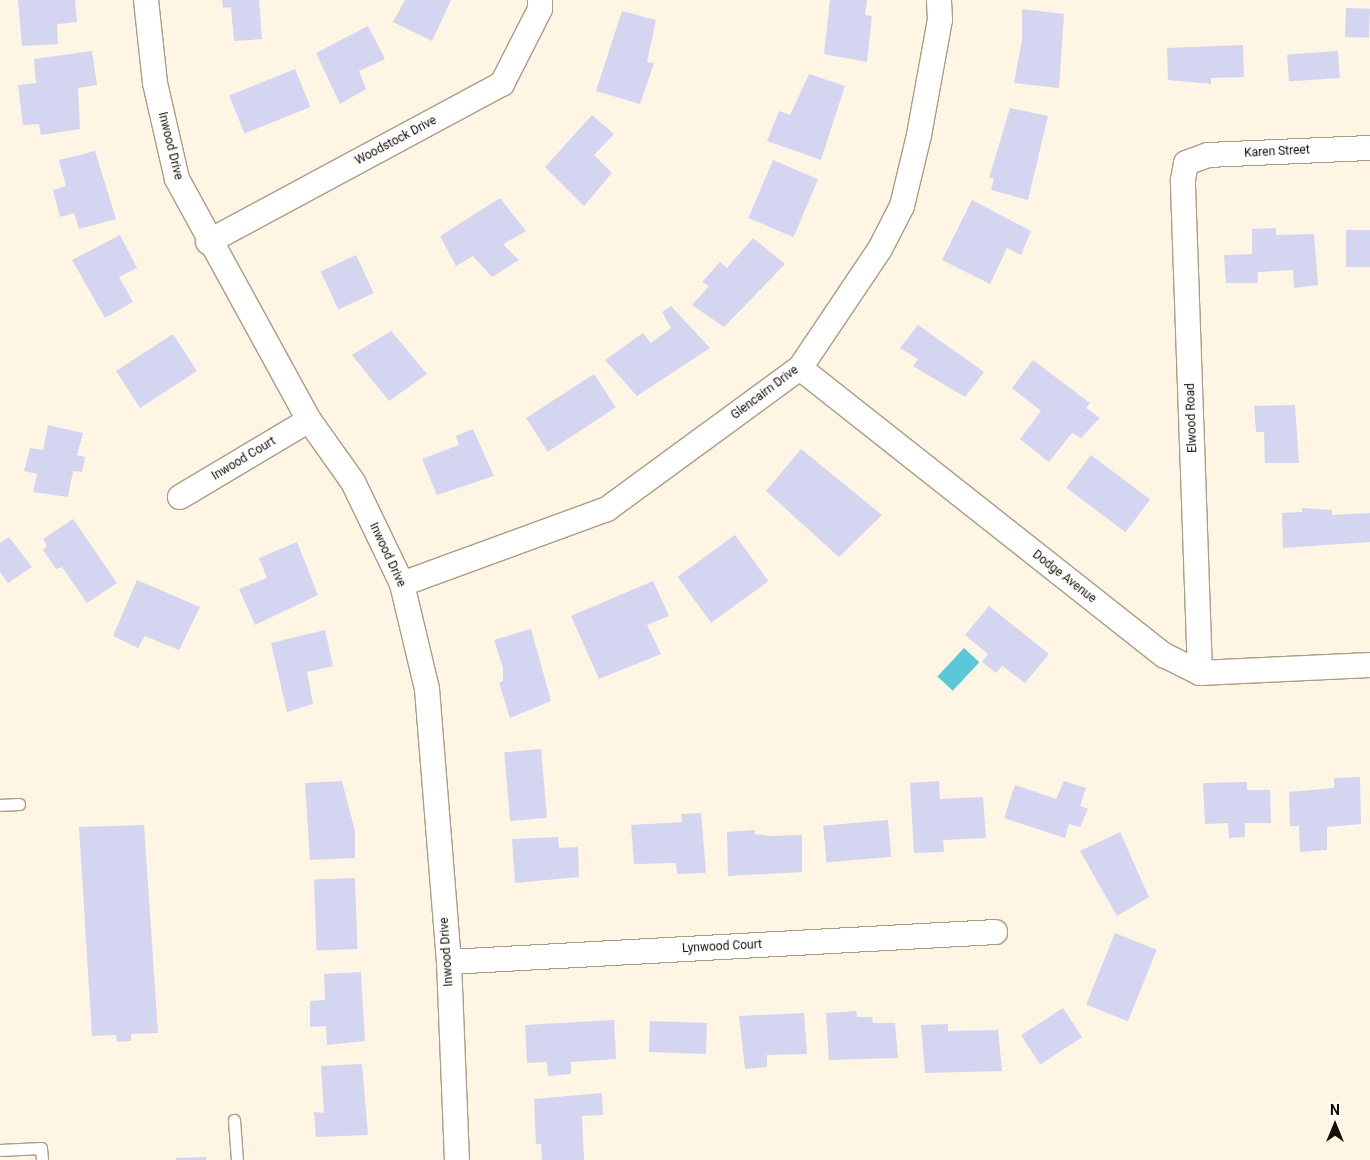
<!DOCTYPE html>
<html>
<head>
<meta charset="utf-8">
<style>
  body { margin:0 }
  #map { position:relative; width:1370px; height:1160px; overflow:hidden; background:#fef5e5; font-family:Roboto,sans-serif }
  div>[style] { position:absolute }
  .water>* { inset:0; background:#5ac8d8; transform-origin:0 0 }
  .building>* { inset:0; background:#d3d5f1; transform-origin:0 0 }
  .roads { filter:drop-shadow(1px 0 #ab9d84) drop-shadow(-1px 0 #ab9d84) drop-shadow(0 1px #ab9d84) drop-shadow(0 -1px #ab9d84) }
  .lane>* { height:11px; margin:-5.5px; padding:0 5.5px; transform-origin:5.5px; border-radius:5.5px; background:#fff }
  .street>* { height:24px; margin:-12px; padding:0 12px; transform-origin:12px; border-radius:12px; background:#fff }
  span { translate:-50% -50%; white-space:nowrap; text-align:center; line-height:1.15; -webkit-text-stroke:5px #fff; paint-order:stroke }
  .street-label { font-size:12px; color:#140f06 }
  .north { position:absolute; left:1310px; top:1100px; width:50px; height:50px; -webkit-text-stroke:4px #fff; paint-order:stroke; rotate:0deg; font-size:14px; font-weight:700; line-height:20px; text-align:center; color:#140f06 }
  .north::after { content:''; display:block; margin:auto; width:18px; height:22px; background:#140f06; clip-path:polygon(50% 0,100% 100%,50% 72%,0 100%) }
</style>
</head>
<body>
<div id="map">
  <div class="water">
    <div style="left:964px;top:648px;width:21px;height:39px;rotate:43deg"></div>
  </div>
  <div class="building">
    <div style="clip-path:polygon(18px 0,75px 0,77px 22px,57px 24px,58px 44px,22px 46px)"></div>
    <div style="clip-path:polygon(222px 0,259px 0,262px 39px,234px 41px,231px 7px,223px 8px)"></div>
    <div style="clip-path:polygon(405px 0,451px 0,432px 41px,393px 22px)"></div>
    <div style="clip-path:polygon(830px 0,867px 0,865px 15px,872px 16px,867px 62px,824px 54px)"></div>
    <div style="left:1346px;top:8px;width:24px;height:29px;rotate:2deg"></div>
    <div style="clip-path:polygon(1022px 9px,1064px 14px,1059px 88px,1014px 83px,1022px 40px)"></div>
    <div style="clip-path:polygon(622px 11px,656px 20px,647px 62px,654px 63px,640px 104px,596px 91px)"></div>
    <div style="clip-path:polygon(368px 26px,385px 59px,359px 71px,366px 89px,340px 104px,316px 53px)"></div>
    <div style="clip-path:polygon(1243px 45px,1244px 77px,1211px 78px,1211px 84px,1168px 80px,1167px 48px)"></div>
    <div style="clip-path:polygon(92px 51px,97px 85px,78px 88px,80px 129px,41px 135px,39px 124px,23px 125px,18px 85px,36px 83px,34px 59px)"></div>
    <div style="left:1338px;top:51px;width:27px;height:51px;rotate:86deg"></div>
    <div style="left:295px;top:69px;width:41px;height:71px;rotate:68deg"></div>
    <div style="clip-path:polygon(809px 74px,845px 86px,821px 160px,767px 141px,779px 111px,790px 115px)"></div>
    <div style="clip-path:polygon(1010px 108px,1048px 116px,1028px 200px,991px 190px,994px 178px,989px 178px)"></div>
    <div style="clip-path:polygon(592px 115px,614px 134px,594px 155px,612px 173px,584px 206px,545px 167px)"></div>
    <div style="clip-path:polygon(95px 151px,116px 219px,79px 229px,74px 213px,60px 217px,53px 190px,66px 186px,59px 160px)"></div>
    <div style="left:773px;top:160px;width:49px;height:63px;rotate:23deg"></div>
    <div style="clip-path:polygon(500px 198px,526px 231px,503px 244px,519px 260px,492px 277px,473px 256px,456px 266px,440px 236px)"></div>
    <div style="clip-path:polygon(972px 200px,1031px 231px,1021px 255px,1007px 248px,990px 284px,942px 260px)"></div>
    <div style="clip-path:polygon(1276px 228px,1276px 235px,1314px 234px,1318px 285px,1294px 288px,1293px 270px,1258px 272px,1258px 283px,1226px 283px,1224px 255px,1252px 254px,1252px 229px)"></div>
    <div style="left:1370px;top:230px;width:37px;height:24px;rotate:90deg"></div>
    <div style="clip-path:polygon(120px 235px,137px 268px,119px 277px,133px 302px,105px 318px,72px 260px)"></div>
    <div style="clip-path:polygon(753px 238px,785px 264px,724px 327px,692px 305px,709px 286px,702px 282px,720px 262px,727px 268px)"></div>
    <div style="left:356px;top:255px;width:42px;height:39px;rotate:65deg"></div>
    <div style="clip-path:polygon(671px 306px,710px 348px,637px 396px,605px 360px,643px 333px,651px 343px,671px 328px,662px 312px)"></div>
    <div style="clip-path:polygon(918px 325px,984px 372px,965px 397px,913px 366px,918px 359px,900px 348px)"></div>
    <div style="clip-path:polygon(391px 331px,427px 374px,389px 401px,352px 355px)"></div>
    <div style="left:173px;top:334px;width:44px;height:68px;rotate:57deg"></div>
    <div style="clip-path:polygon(1033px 360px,1090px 403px,1086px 408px,1100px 418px,1081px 438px,1072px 433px,1049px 462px,1020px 439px,1041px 411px,1012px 388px)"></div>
    <div style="left:594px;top:374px;width:40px;height:81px;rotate:57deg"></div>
    <div style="clip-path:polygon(1295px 405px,1299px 463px,1265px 463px,1264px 432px,1256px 432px,1254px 406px)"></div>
    <div style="clip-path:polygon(48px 425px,83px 433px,77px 455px,85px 457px,82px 472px,73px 471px,68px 497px,33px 492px,37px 474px,24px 471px,30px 448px,43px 450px)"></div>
    <div style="clip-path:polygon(473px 429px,494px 476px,437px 495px,422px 459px,459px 445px,456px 436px)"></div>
    <div style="clip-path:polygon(801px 449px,882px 515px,839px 557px,766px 491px)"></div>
    <div style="left:1091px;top:455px;width:74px;height:41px;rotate:37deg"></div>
    <div style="clip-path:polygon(1302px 508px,1332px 510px,1332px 515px,1370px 513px,1370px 542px,1283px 548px,1282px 513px,1302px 512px)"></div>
    <div style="clip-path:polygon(73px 519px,117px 583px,87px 603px,62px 567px,56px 569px,43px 550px,47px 546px,43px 539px)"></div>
    <div style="left:735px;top:535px;width:57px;height:71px;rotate:54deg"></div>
    <div style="clip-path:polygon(9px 537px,32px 567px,8px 583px,0 572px,0 543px)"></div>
    <div style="clip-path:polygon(297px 542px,318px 595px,255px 625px,239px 589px,267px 578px,259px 558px)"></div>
    <div style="clip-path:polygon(137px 580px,200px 607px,179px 650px,145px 636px,138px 648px,113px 636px)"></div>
    <div style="clip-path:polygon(653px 581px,669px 616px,647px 625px,661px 654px,599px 679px,571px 616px)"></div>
    <div style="clip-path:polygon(989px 606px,1049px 654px,1025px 683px,1002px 666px,996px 673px,982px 662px,988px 654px,965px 635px)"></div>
    <div style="clip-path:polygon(531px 629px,551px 701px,510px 718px,499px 683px,503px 681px,503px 668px,494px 640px)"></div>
    <div style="clip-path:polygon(325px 630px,333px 666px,307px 672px,313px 704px,287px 712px,271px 643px)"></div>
    <div style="left:541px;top:749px;width:69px;height:37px;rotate:85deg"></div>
    <div style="clip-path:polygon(1360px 777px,1361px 824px,1327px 827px,1327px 850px,1300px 852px,1299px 826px,1290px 826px,1289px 792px,1334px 788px,1334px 778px)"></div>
    <div style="clip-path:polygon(342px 781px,355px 831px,355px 858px,310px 860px,305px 783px)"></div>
    <div style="clip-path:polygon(939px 781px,940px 799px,983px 797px,986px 838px,943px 840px,944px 852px,914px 853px,910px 783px)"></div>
    <div style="clip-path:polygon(1064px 781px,1086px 788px,1080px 806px,1088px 809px,1080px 827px,1069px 824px,1065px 838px,1004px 818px,1015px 785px,1056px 799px)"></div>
    <div style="clip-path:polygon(1247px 782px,1247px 790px,1270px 790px,1271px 823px,1245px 823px,1245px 837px,1229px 838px,1228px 823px,1205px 824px,1203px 783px)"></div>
    <div style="clip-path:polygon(701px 813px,706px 873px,677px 874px,676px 863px,634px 864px,631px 825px,682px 822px,681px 814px)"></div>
    <div style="left:888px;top:820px;width:37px;height:65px;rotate:85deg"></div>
    <div style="clip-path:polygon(144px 825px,158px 1033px,131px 1034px,131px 1041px,117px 1042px,116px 1035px,92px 1036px,79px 827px)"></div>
    <div style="clip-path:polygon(755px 830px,755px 834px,770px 836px,802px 835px,802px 872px,728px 876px,727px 832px)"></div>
    <div style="clip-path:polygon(1120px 832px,1149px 897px,1117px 916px,1080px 851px)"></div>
    <div style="clip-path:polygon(558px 837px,559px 848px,578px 847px,579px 877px,515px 883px,512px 839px)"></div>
    <div style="left:355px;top:878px;width:71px;height:41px;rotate:88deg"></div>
    <div style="left:1115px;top:933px;width:45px;height:77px;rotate:22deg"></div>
    <div style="clip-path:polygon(361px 972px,365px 1041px,327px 1045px,326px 1026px,310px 1027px,310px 1001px,325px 1000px,324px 974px)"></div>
    <div style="left:1063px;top:1008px;width:35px;height:50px;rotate:57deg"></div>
    <div style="clip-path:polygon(856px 1011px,857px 1017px,872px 1017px,873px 1023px,895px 1023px,898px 1058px,829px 1060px,826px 1013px)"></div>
    <div style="clip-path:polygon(804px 1013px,807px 1054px,767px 1055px,767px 1067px,745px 1069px,739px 1016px)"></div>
    <div style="clip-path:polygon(614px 1020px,616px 1059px,571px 1062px,571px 1074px,548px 1076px,547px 1062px,527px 1063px,525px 1025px)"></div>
    <div style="left:650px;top:1021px;width:57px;height:31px;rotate:2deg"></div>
    <div style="clip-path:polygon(948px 1024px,948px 1031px,998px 1030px,1002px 1071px,925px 1073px,921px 1025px)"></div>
    <div style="clip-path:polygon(362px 1064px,368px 1135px,316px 1137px,314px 1112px,324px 1113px,321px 1066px)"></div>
    <div style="clip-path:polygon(602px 1093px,603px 1115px,582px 1116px,584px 1160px,542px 1160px,541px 1144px,536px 1144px,534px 1099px)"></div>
    <div style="clip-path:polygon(206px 1157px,206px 1160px,176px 1160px,176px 1158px)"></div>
  </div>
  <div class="roads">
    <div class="lane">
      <div style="left:0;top:805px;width:19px;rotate:-3deg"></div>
      <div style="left:234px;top:1120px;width:40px;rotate:85.7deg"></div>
      <div style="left:0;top:1150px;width:41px;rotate:-2.8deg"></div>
      <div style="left:41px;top:1148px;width:12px;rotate:85deg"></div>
    </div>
    <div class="street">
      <div style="left:146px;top:0;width:83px;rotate:83.8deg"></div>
      <div style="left:155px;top:83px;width:98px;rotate:77.1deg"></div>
      <div style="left:177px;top:179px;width:275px;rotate:61.3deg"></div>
      <div style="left:309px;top:420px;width:76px;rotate:54.6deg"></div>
      <div style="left:353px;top:482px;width:113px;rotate:64.3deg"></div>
      <div style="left:402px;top:584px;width:108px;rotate:76.6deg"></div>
      <div style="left:427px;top:689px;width:274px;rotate:85.4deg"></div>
      <div style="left:449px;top:962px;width:198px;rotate:87.7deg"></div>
      <div style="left:208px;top:242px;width:334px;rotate:-28.3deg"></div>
      <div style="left:502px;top:84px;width:84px;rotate:-63.1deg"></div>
      <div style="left:540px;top:9px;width:9px;rotate:-90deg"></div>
      <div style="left:800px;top:368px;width:464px;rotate:38.3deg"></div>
      <div style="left:1164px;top:655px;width:40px;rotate:26.6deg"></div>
      <div style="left:1200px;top:673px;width:170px;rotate:-2.7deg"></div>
      <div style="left:180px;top:497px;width:150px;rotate:-30.8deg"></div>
      <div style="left:402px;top:584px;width:218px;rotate:-20.1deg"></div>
      <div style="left:607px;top:509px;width:239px;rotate:-36.2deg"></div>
      <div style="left:800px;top:368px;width:143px;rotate:-56.1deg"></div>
      <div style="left:880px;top:249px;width:48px;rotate:-62.9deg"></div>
      <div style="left:902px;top:206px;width:73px;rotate:-76.5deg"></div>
      <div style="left:919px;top:135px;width:117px;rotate:-79.7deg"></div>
      <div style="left:940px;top:20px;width:20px;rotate:-93deg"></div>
      <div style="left:1200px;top:673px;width:493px;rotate:-92deg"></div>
      <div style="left:1183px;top:180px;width:17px;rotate:-80deg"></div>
      <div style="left:1186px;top:163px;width:23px;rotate:-20deg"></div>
      <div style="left:1208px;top:155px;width:162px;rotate:-2.5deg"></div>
      <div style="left:449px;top:962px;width:547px;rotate:-3.14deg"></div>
    </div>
  </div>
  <div class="street-label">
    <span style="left:396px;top:141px;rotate:-28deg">Woodstock Drive</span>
    <span style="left:170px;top:146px;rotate:76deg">Inwood Drive</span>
    <span style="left:1277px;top:152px;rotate:-3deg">Karen Street</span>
    <span style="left:765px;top:393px;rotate:-37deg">Glencairn Drive</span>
    <span style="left:1192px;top:418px;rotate:-92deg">Elwood Road</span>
    <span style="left:244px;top:459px;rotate:-31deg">Inwood Court</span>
    <span style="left:387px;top:555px;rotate:65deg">Inwood Drive</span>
    <span style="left:1064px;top:577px;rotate:38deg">Dodge Avenue</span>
    <span style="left:722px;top:947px;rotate:-3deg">Lynwood Court</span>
    <span style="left:447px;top:952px;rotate:-94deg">Inwood Drive</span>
  </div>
  <div class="north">N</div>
</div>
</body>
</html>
